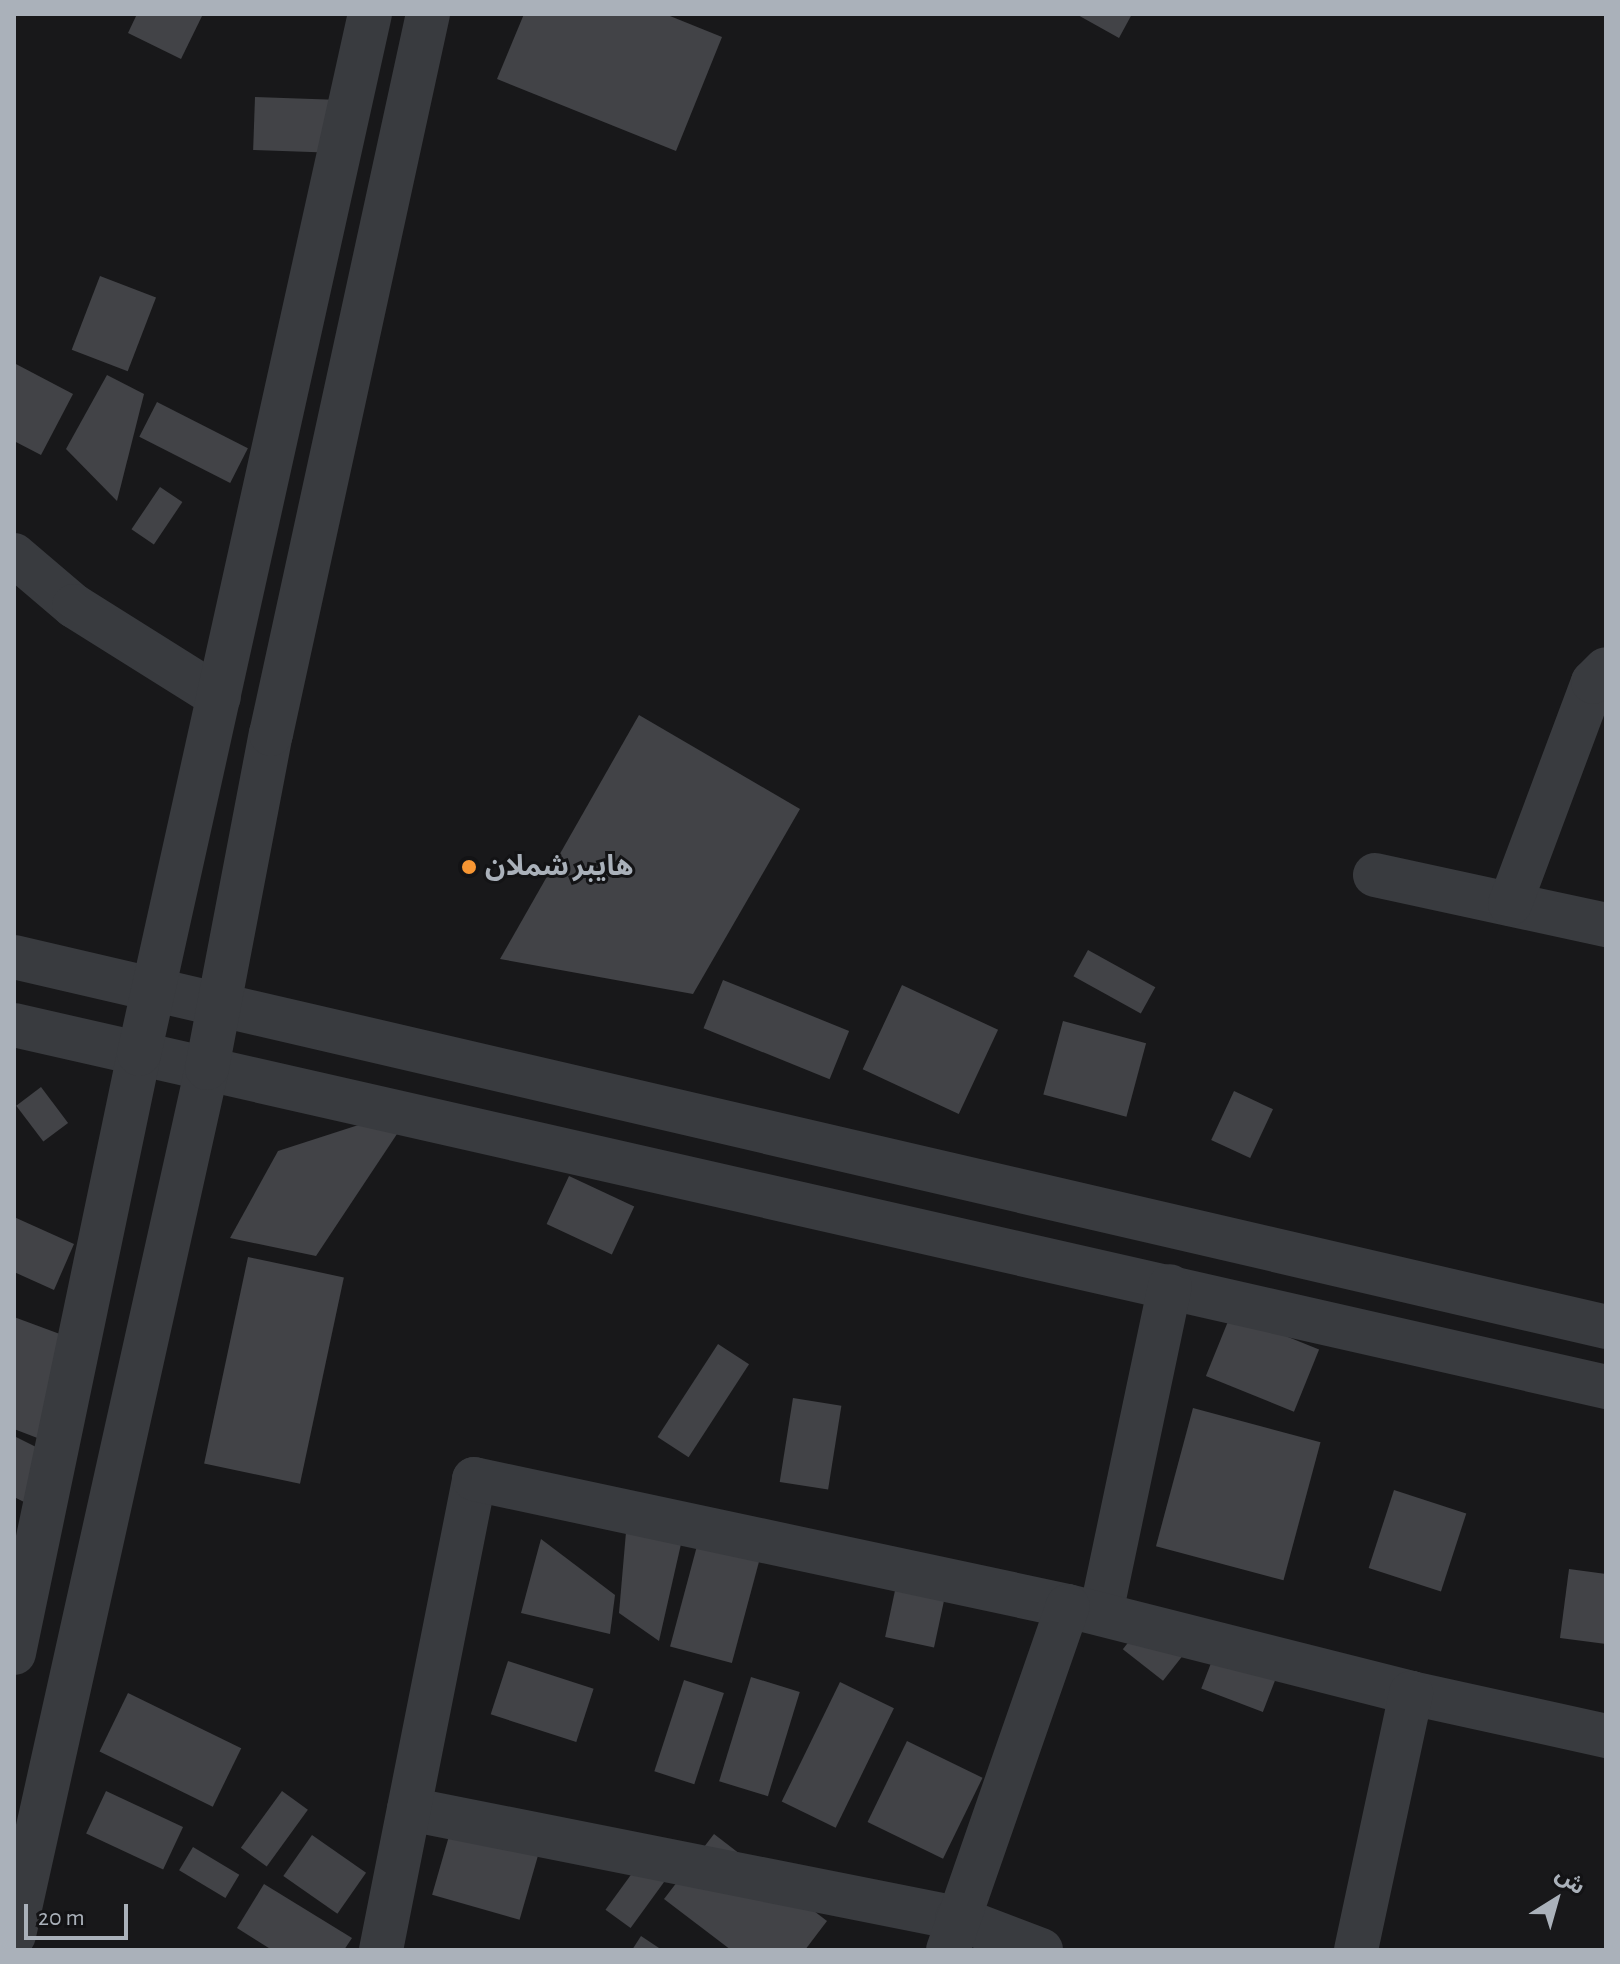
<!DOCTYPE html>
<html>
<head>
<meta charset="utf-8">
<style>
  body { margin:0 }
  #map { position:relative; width:1620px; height:1964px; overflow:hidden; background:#18181a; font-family:"Alegreya Sans","Noto Sans Arabic",sans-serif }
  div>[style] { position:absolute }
  .building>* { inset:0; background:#424347; transform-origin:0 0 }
  .minor>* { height:44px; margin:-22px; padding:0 22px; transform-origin:22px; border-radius:22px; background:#393b3f }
  .dots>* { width:22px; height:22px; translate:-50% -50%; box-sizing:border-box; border:4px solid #131315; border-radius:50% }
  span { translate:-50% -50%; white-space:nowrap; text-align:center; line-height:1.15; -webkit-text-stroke:6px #131315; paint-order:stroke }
  .poi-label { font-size:28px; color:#aab1ba; font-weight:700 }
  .left { translate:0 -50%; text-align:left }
  .frame { position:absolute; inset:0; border:16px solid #aab1ba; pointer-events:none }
  .north { position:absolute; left:1516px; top:1860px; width:80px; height:80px; -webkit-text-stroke:6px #131315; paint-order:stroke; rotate:37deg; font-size:22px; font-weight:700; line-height:32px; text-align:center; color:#aab1ba }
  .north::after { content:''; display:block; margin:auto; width:28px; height:36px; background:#aab1ba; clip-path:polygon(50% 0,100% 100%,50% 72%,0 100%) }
  .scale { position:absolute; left:24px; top:1904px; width:104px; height:36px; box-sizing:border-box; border:4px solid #aab1ba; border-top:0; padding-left:10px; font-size:24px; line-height:28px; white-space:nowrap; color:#aab1ba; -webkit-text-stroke:6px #131315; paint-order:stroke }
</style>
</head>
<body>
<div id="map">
  <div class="building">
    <div style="clip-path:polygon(137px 14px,203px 14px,181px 59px,128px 33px)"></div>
    <div style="clip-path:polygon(524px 14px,665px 14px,722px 37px,676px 151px,497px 79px)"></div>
    <div style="clip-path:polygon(1076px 14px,1132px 14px,1119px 38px)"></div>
    <div style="left:255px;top:97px;width:79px;height:53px;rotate:2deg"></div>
    <div style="left:100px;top:276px;width:60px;height:79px;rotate:21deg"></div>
    <div style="clip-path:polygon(14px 363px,73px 394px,41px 455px,14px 441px)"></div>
    <div style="clip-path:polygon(107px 375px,144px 394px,117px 501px,66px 449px)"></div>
    <div style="left:157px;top:402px;width:102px;height:39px;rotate:27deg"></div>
    <div style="left:160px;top:487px;width:27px;height:51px;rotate:34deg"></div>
    <div style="clip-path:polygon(639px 715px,800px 809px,693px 994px,500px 959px)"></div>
    <div style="left:1088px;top:950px;width:77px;height:30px;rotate:29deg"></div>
    <div style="left:723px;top:980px;width:136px;height:52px;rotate:22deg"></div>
    <div style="left:902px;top:985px;width:106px;height:93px;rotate:25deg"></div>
    <div style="left:1063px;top:1021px;width:86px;height:76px;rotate:15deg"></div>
    <div style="left:41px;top:1087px;width:45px;height:31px;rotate:53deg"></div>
    <div style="left:1234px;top:1091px;width:43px;height:54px;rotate:25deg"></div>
    <div style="clip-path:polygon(377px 1119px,397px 1134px,316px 1256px,230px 1238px,278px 1151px)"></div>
    <div style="left:569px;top:1176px;width:72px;height:53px;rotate:25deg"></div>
    <div style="clip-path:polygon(14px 1217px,74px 1244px,54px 1290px,14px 1272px)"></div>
    <div style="left:248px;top:1257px;width:98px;height:211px;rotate:12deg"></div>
    <div style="left:1231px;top:1314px;width:95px;height:67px;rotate:22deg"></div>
    <div style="clip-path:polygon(14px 1317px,76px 1340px,40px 1439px,14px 1429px)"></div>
    <div style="left:718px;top:1344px;width:37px;height:111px;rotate:33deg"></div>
    <div style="left:793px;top:1398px;width:49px;height:85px;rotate:9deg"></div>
    <div style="left:1193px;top:1408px;width:132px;height:143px;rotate:15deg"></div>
    <div style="clip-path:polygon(14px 1436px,52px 1455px,28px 1504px,14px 1497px)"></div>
    <div style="left:1394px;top:1490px;width:76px;height:82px;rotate:18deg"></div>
    <div style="clip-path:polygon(628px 1509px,686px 1522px,659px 1641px,619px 1613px)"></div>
    <div style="left:705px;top:1516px;width:64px;height:135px;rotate:15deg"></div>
    <div style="clip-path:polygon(541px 1539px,615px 1595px,610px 1634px,521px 1613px)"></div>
    <div style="left:903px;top:1553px;width:50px;height:86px;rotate:12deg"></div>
    <div style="clip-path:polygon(1569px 1569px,1606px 1574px,1606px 1644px,1560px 1638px)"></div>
    <div style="left:1145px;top:1621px;width:51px;height:36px;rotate:38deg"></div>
    <div style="left:1226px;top:1624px;width:66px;height:69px;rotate:21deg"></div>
    <div style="left:508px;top:1661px;width:90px;height:56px;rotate:18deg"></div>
    <div style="left:751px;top:1677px;width:51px;height:109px;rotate:17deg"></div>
    <div style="left:684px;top:1680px;width:42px;height:96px;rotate:18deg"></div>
    <div style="left:840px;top:1682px;width:60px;height:133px;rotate:26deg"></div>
    <div style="left:128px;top:1693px;width:126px;height:65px;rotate:26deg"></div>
    <div style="left:907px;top:1741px;width:84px;height:90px;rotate:26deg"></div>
    <div style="left:106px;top:1791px;width:85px;height:47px;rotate:25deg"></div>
    <div style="left:282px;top:1791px;width:32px;height:70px;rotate:36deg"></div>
    <div style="left:455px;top:1815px;width:91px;height:83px;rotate:16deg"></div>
    <div style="clip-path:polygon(714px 1834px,827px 1921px,805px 1950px,731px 1950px,664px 1899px)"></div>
    <div style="left:312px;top:1835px;width:66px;height:50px;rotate:35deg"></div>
    <div style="left:193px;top:1847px;width:54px;height:27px;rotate:31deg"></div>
    <div style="left:649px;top:1850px;width:31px;height:74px;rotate:36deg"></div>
    <div style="clip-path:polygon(264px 1884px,352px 1938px,344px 1950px,272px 1950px,237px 1928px)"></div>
    <div style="clip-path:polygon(641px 1936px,662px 1950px,632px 1950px)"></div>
  </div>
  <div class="minor">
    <div style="left:14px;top:555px;width:79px;rotate:40.4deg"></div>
    <div style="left:74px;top:606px;width:171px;rotate:32.1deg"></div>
    <div style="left:1375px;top:875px;width:236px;rotate:12.2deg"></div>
    <div style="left:1510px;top:904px;width:237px;rotate:-69.5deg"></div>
    <div style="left:1593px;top:682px;width:18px;rotate:-45deg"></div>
    <div style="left:14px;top:957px;width:1634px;rotate:13.08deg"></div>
    <div style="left:14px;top:1025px;width:1633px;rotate:12.81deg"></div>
    <div style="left:1101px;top:1613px;width:334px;rotate:-78.1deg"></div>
    <div style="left:14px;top:1653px;width:612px;rotate:-78.21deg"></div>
    <div style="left:139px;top:1054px;width:1065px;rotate:-77.48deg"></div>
    <div style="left:409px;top:1809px;width:559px;rotate:11.25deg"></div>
    <div style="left:957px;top:1918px;width:90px;rotate:20.9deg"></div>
    <div style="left:14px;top:1935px;width:888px;rotate:-77.45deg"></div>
    <div style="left:207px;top:1068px;width:340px;rotate:-79.2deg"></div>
    <div style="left:271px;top:734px;width:737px;rotate:-77.7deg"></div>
    <div style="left:381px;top:1950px;width:480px;rotate:-78.8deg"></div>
    <div style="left:474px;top:1479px;width:607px;rotate:12.07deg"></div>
    <div style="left:1068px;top:1606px;width:354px;rotate:14.2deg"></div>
    <div style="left:1411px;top:1693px;width:200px;rotate:12.4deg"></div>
    <div style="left:948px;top:1950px;width:364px;rotate:-70.8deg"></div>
    <div style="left:1356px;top:1950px;width:263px;rotate:-77.9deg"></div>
  </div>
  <div class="dots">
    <div style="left:469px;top:867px;background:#f79633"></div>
  </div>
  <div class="poi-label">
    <span class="left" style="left:485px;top:867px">هايبر شملان</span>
  </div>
  <div class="frame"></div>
  <div class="north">ش</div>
  <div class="scale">20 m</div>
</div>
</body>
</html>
